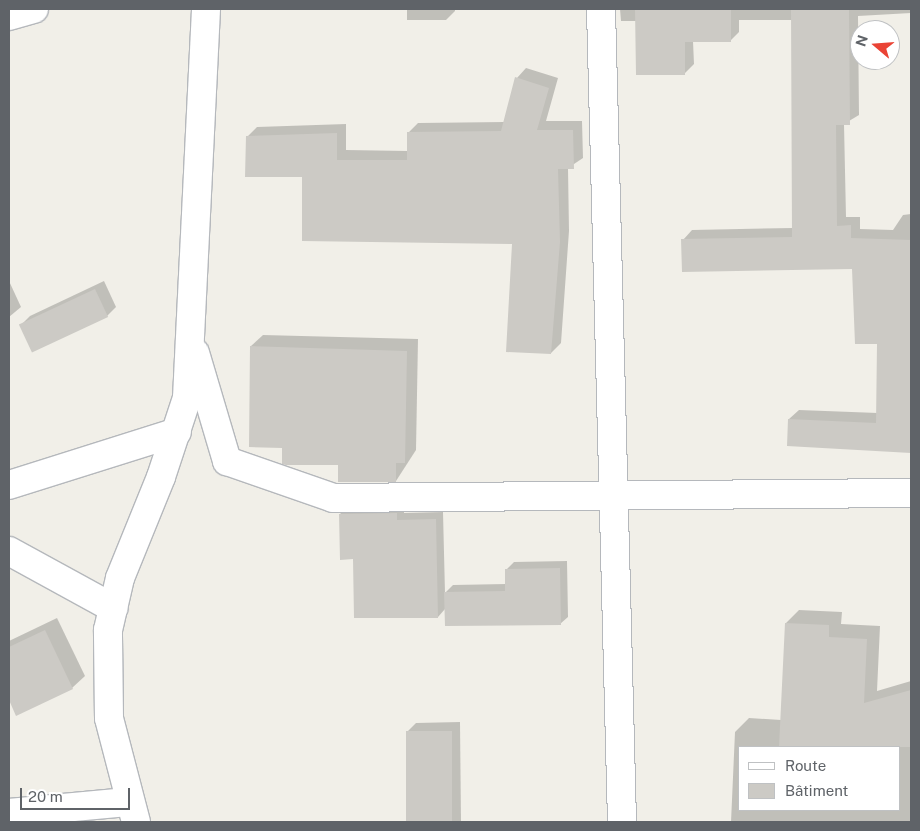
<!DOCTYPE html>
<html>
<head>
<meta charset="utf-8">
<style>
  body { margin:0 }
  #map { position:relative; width:920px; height:831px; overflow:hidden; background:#f1efe8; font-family:"Public Sans",sans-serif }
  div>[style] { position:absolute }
  .shadow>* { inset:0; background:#0003 }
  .building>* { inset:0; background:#cccac5; transform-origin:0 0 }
  .roads { filter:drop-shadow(1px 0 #b5b8bc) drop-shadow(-1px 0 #b5b8bc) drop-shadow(0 1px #b5b8bc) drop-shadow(0 -1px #b5b8bc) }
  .street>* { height:28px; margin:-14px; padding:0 14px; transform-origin:14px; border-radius:14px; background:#fff }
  span { translate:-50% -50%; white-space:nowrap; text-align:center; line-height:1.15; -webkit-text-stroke:4.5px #fff; paint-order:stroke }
  .frame { position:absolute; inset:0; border:10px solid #5f6368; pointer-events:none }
  .legend { position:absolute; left:738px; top:746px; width:162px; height:65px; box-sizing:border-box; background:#fff; border:1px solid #bfc1c3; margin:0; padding:6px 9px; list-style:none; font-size:15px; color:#5f6368 }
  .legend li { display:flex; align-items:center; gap:10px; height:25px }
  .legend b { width:25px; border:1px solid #bfc1c3 }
  .north { position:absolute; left:850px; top:20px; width:50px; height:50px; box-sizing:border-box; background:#fff; border:1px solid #bfc1c3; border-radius:50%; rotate:288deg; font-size:14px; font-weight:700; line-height:20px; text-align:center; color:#5f6368 }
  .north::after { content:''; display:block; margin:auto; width:18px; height:22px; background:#ea4335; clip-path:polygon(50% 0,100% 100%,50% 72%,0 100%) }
  .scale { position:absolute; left:20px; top:788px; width:110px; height:22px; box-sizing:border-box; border:2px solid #5f6368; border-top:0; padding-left:6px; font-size:15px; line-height:18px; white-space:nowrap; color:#5f6368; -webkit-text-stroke:4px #fff; paint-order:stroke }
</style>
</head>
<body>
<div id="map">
  <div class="shadow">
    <div style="clip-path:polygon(407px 9px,455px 9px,455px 11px,446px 20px,407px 20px)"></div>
    <div style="clip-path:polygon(620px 9px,911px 9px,911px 13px,858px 16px,859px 115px,844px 124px,846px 217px,860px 217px,860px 229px,893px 230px,903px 215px,911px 214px,911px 451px,788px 445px,789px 419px,799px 410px,878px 413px,878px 343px,854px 267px,683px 240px,692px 230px,793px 228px,793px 20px,739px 20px,739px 32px,730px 41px,693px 41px,694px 64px,684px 74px,636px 21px,621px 21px)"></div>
    <div style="clip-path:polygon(526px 68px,558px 78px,546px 121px,582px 121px,583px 158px,568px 168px,569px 231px,561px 343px,551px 353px,513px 243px,303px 176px,247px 137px,257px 127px,346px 124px,346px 150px,408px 151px,408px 133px,418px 123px,504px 122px,517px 78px)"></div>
    <div style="clip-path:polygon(9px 281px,21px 307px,9px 317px)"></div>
    <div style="clip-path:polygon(104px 281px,116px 307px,107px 316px,33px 351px,21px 325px,30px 316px)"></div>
    <div style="clip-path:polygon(263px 335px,418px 339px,416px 450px,396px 481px,283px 447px,251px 346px)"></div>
    <div style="clip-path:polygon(348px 506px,404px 506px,404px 513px,443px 512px,445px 593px,453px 585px,506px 584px,506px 570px,514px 562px,567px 561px,568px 617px,560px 624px,445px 609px,438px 617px,354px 558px,340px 514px)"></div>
    <div style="clip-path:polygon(evenodd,799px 610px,842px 612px,841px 624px,880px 626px,877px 691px,911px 681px,911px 822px,731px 822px,735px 732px,749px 718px,781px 720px,786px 623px,799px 610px,739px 747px,899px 747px,899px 810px,739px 810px,739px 747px)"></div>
    <div style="clip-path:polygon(57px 618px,85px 676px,72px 688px,17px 714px,9px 697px,9px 641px)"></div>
    <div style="clip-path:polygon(460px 722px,461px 822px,409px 822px,407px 732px,416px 723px)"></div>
  </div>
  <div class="building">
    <div style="clip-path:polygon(635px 9px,731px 9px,731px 42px,685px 42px,685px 75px,636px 75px)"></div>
    <div style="clip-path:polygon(791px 9px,849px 9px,850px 125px,836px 125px,837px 226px,851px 225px,851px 238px,911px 240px,911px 453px,787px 446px,788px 419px,876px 423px,877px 344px,855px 344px,852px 269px,682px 272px,681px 239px,792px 237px)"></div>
    <div style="clip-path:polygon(515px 77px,549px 88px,537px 130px,573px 130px,574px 169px,558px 169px,560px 242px,551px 354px,506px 352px,512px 244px,302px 241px,302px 177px,245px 177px,246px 136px,337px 133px,337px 160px,407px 160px,407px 132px,501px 131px)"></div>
    <div style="left:95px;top:289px;width:31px;height:84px;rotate:65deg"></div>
    <div style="clip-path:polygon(250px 346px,407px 351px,405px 463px,396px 463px,396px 482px,338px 482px,338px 465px,286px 465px,282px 464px,282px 448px,249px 447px)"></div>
    <div style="clip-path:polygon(397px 513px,397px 520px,436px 519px,438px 618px,354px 618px,353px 559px,340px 560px,339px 514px)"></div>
    <div style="clip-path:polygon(560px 568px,561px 625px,445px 626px,444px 592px,505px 591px,505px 569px)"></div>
    <div style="clip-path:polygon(785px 623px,829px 625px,829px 637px,867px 639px,864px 703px,911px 690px,911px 747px,779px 747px)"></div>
    <div style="clip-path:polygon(45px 630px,73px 689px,16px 716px,9px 700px,9px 647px)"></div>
    <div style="left:406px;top:731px;width:46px;height:91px"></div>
  </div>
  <div class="roads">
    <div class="street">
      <div style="left:601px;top:9px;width:813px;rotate:88.52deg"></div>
      <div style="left:9px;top:16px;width:26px;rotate:-16deg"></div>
      <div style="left:195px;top:353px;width:113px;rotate:73.5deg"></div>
      <div style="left:227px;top:461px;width:112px;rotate:19.2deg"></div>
      <div style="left:333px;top:498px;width:578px;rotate:-0.5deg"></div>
      <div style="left:9px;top:485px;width:176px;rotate:-17.5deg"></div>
      <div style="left:9px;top:551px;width:119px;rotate:28.7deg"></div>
      <div style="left:9px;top:813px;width:119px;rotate:-5.3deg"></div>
      <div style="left:136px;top:822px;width:107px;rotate:-104.6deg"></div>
      <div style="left:109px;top:718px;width:88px;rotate:-90.7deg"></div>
      <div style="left:108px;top:630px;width:53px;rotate:-77deg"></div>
      <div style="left:120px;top:578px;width:109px;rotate:-67.9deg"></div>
      <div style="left:161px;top:477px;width:83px;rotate:-71.8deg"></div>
      <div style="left:187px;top:398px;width:389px;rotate:-87.2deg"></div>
    </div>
  </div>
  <div class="frame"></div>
  <ul class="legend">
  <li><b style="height:6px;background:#fff"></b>Route</li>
  <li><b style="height:14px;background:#cccac5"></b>Bâtiment</li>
  </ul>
  <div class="north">N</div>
  <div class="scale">20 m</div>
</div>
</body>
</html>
